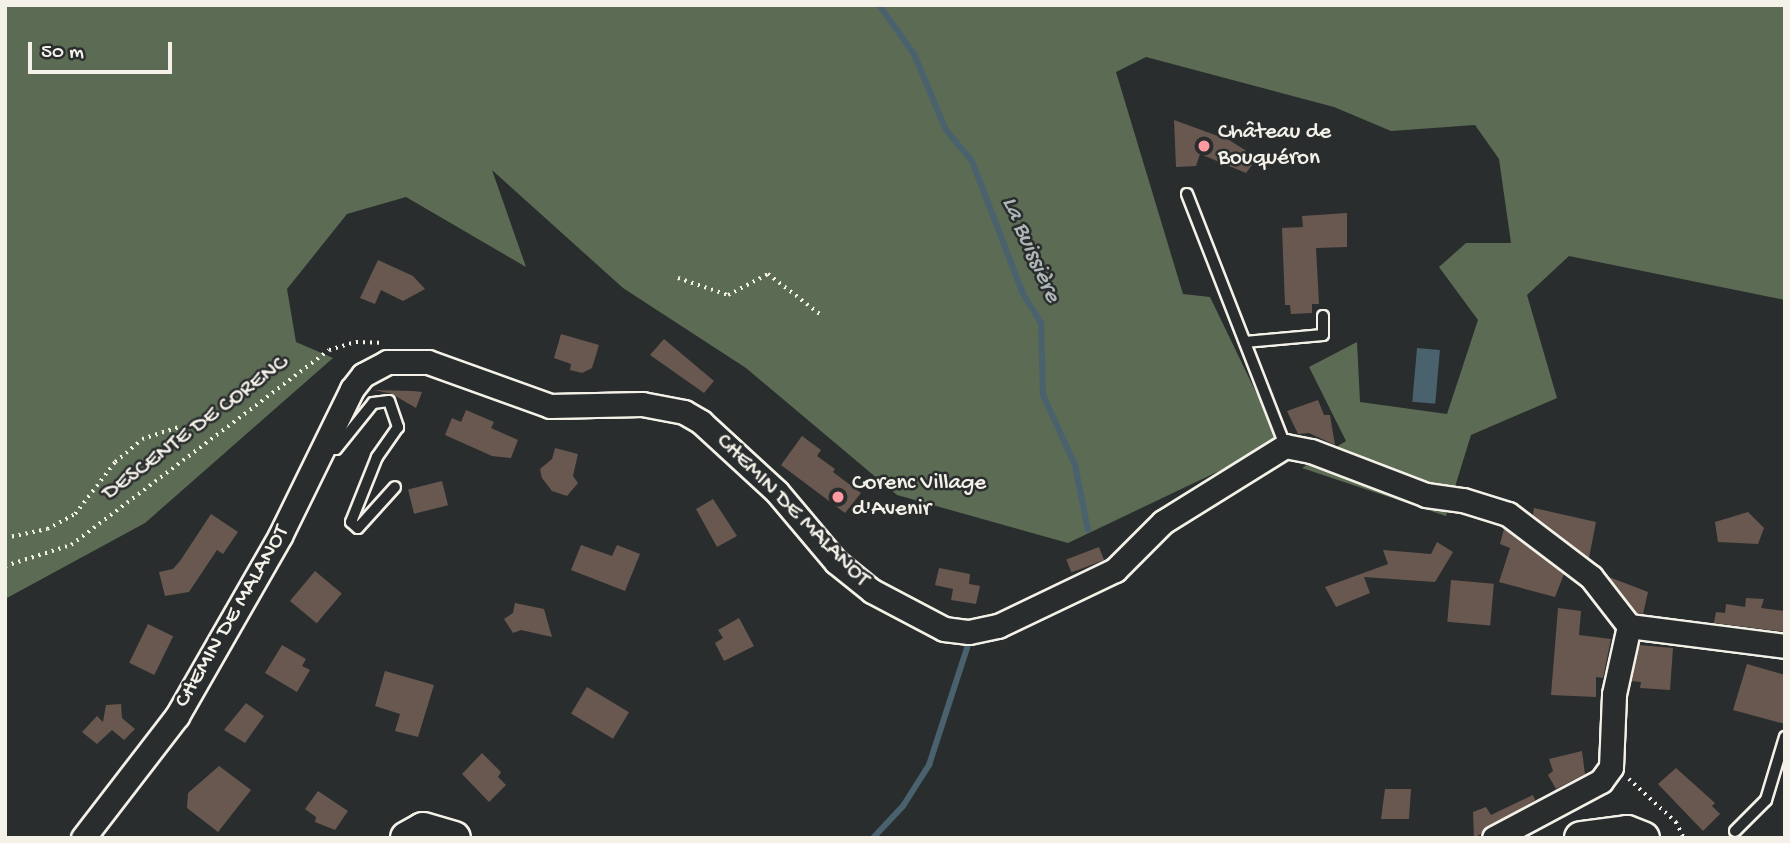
<!DOCTYPE html>
<html>
<head>
<meta charset="utf-8">
<style>
  body { margin:0 }
  #map { position:relative; width:1790px; height:843px; overflow:hidden; background:#2a2d2e; font-family:"Gochi Hand",sans-serif }
  div>[style] { position:absolute }
  .green>* { inset:0; background:#5c6b54 }
  .water>* { inset:0; background:#49626d; transform-origin:0 0 }
  .stream>* { height:6px; margin:-3px; padding:0 3px; transform-origin:3px; border-radius:3px; background:#49626d }
  .building>* { inset:0; background:#68584f; transform-origin:0 0 }
  .path>* { height:3.5px; margin-top:-1.75px; transform-origin:0; background:repeating-linear-gradient(90deg,#f4f1e8 0 2px,transparent 0 7px) }
  .roads { filter:drop-shadow(2px 0 #f4f1e8) drop-shadow(-2px 0 #f4f1e8) drop-shadow(0 2px #f4f1e8) drop-shadow(0 -2px #f4f1e8) }
  .service>* { height:10px; margin:-5px; padding:0 5px; transform-origin:5px; border-radius:5px; background:#2a2d2e }
  .minor>* { height:23px; margin:-11.5px; padding:0 11.5px; transform-origin:11.5px; border-radius:11.5px; background:#2a2d2e }
  .secondary>* { height:32px; margin:-16px; padding:0 16px; transform-origin:16px; border-radius:16px; background:#2a2d2e }
  .dots>* { width:19px; height:19px; translate:-50% -50%; box-sizing:border-box; border:4px solid #2a2d2e; border-radius:50% }
  span { translate:-50% -50%; white-space:nowrap; text-align:center; line-height:1.15; -webkit-text-stroke:5px #2a2d2e; paint-order:stroke }
  .poi-label { font-size:23px; color:#f4f1e8 }
  .left { translate:0 -50%; text-align:left }
  .street-label { font-size:23px; color:#f4f1e8 }
  .water-label { font-size:24px; color:#b0b8b7; font-style:italic }
  .frame { position:absolute; inset:0; border:7px solid #f4f1e8; pointer-events:none }
  .scale { position:absolute; left:28px; top:42px; width:144px; height:32px; box-sizing:border-box; border:4px solid #f4f1e8; border-top:0; padding-left:9px; font-size:21px; line-height:24px; white-space:nowrap; color:#f4f1e8; -webkit-text-stroke:5px #2a2d2e; paint-order:stroke }
</style>
</head>
<body>
<div id="map">
  <div class="green">
    <div style="clip-path:polygon(5px 5px,1785px 5px,1785px 300px,1569px 256px,1527px 295px,1557px 398px,1471px 435px,1446px 516px,1302px 468px,1346px 441px,1309px 367px,1357px 342px,1360px 402px,1447px 414px,1478px 320px,1439px 267px,1466px 243px,1511px 243px,1499px 159px,1475px 125px,1391px 131px,1334px 107px,1146px 57px,1116px 72px,1183px 294px,1210px 297px,1280px 442px,1068px 543px,897px 495px,746px 368px,623px 288px,492px 170px,526px 267px,406px 197px,347px 214px,287px 289px,296px 342px,333px 358px,145px 523px,5px 599px)"></div>
  </div>
  <div class="water">
    <div style="left:1417px;top:348px;width:23px;height:54px;rotate:5deg"></div>
  </div>
  <div class="stream">
    <div style="left:879px;top:5px;width:60px;rotate:54.5deg"></div>
    <div style="left:914px;top:54px;width:82px;rotate:67.2deg"></div>
    <div style="left:946px;top:130px;width:40px;rotate:50deg"></div>
    <div style="left:972px;top:161px;width:142px;rotate:69deg"></div>
    <div style="left:1023px;top:294px;width:34px;rotate:58deg"></div>
    <div style="left:1041px;top:323px;width:72px;rotate:88.4deg"></div>
    <div style="left:1043px;top:395px;width:77px;rotate:65.4deg"></div>
    <div style="left:1075px;top:465px;width:66px;rotate:78.7deg"></div>
    <div style="left:873px;top:838px;width:44px;rotate:-46.8deg"></div>
    <div style="left:903px;top:806px;width:49px;rotate:-57.6deg"></div>
    <div style="left:929px;top:765px;width:136px;rotate:-72deg"></div>
  </div>
  <div class="building">
    <div style="clip-path:polygon(1174px 120px,1229px 140px,1245px 150px,1252px 165px,1246px 173px,1200px 154px,1196px 166px,1176px 167px)"></div>
    <div style="clip-path:polygon(1347px 213px,1347px 247px,1316px 248px,1319px 304px,1312px 304px,1312px 313px,1291px 314px,1290px 305px,1285px 305px,1282px 228px,1303px 227px,1302px 216px)"></div>
    <div style="clip-path:polygon(378px 260px,413px 276px,425px 289px,403px 301px,381px 290px,375px 304px,360px 298px)"></div>
    <div style="clip-path:polygon(561px 334px,599px 345px,592px 368px,582px 373px,570px 370px,571px 364px,554px 358px)"></div>
    <div style="clip-path:polygon(664px 339px,714px 381px,704px 393px,650px 355px)"></div>
    <div style="clip-path:polygon(374px 390px,413px 391px,422px 392px,416px 408px,392px 394px)"></div>
    <div style="clip-path:polygon(1318px 400px,1324px 415px,1330px 415px,1335px 445px,1309px 433px,1298px 434px,1287px 411px)"></div>
    <div style="clip-path:polygon(466px 410px,494px 422px,491px 428px,518px 440px,511px 458px,492px 456px,445px 435px,452px 418px,461px 422px)"></div>
    <div style="clip-path:polygon(802px 436px,821px 450px,817px 456px,835px 469px,833px 472px,861px 493px,845px 513px,781px 465px)"></div>
    <div style="clip-path:polygon(555px 448px,578px 454px,573px 476px,578px 483px,567px 496px,552px 491px,542px 478px,540px 469px,552px 459px)"></div>
    <div style="left:442px;top:481px;width:25px;height:35px;rotate:76deg"></div>
    <div style="clip-path:polygon(713px 499px,737px 536px,717px 547px,696px 509px)"></div>
    <div style="clip-path:polygon(1534px 508px,1596px 522px,1589px 558px,1533px 515px)"></div>
    <div style="clip-path:polygon(1748px 512px,1764px 528px,1758px 544px,1718px 542px,1715px 522px)"></div>
    <div style="clip-path:polygon(211px 514px,238px 532px,223px 554px,217px 550px,189px 592px,165px 596px,159px 572px,173px 569px,180px 561px)"></div>
    <div style="clip-path:polygon(1504px 529px,1564px 574px,1555px 597px,1499px 582px,1510px 548px,1500px 544px)"></div>
    <div style="clip-path:polygon(1437px 542px,1453px 552px,1435px 582px,1364px 577px,1370px 593px,1336px 607px,1325px 587px,1388px 564px,1383px 550px,1431px 554px)"></div>
    <div style="clip-path:polygon(581px 545px,612px 556px,617px 545px,640px 554px,625px 591px,571px 570px)"></div>
    <div style="left:1099px;top:547px;width:14px;height:35px;rotate:69deg"></div>
    <div style="clip-path:polygon(939px 568px,970px 574px,969px 584px,980px 586px,976px 604px,951px 600px,953px 589px,935px 585px)"></div>
    <div style="left:315px;top:571px;width:35px;height:39px;rotate:40deg"></div>
    <div style="clip-path:polygon(1609px 577px,1648px 592px,1643px 614px,1637px 613px)"></div>
    <div style="left:1451px;top:580px;width:43px;height:42px;rotate:5deg"></div>
    <div style="clip-path:polygon(1746px 598px,1764px 599px,1761px 608px,1785px 611px,1785px 632px,1714px 623px,1716px 612px,1725px 613px,1726px 604px,1745px 607px)"></div>
    <div style="clip-path:polygon(515px 603px,544px 609px,552px 637px,521px 630px,513px 633px,504px 619px,513px 613px)"></div>
    <div style="clip-path:polygon(1558px 608px,1581px 611px,1579px 635px,1611px 639px,1603px 678px,1596px 677px,1596px 697px,1551px 695px)"></div>
    <div style="clip-path:polygon(739px 618px,754px 646px,724px 661px,715px 643px,723px 638px,718px 630px)"></div>
    <div style="left:148px;top:624px;width:28px;height:43px;rotate:26deg"></div>
    <div style="clip-path:polygon(282px 645px,306px 659px,302px 666px,310px 670px,297px 692px,265px 673px)"></div>
    <div style="clip-path:polygon(1639px 645px,1673px 648px,1670px 690px,1640px 688px,1641px 682px,1631px 681px)"></div>
    <div style="clip-path:polygon(1747px 664px,1785px 675px,1785px 724px,1733px 710px)"></div>
    <div style="clip-path:polygon(385px 671px,434px 685px,418px 737px,395px 731px,400px 714px,375px 706px)"></div>
    <div style="left:587px;top:687px;width:49px;height:31px;rotate:31deg"></div>
    <div style="clip-path:polygon(246px 703px,264px 716px,245px 743px,224px 730px)"></div>
    <div style="clip-path:polygon(121px 704px,122px 718px,135px 729px,124px 740px,112px 730px,97px 744px,82px 732px,97px 716px,103px 722px,106px 705px)"></div>
    <div style="clip-path:polygon(1582px 751px,1585px 774px,1556px 789px,1548px 775px,1553px 771px,1549px 759px)"></div>
    <div style="clip-path:polygon(482px 753px,501px 772px,498px 777px,506px 785px,489px 802px,462px 774px)"></div>
    <div style="clip-path:polygon(219px 766px,251px 790px,218px 832px,187px 808px,188px 793px)"></div>
    <div style="clip-path:polygon(1676px 768px,1715px 803px,1712px 806px,1720px 814px,1703px 831px,1658px 784px)"></div>
    <div style="clip-path:polygon(1385px 789px,1411px 789px,1409px 819px,1381px 819px)"></div>
    <div style="clip-path:polygon(318px 791px,348px 811px,335px 830px,315px 822px,316px 817px,305px 809px)"></div>
    <div style="clip-path:polygon(1533px 795px,1535px 800px,1474px 838px,1473px 812px,1486px 807px,1491px 815px)"></div>
  </div>
  <div class="path">
    <div style="left:678px;top:278px;width:53px;rotate:18.8deg"></div>
    <div style="left:728px;top:295px;width:45px;rotate:-27.7deg"></div>
    <div style="left:768px;top:274px;width:67px;rotate:37.7deg"></div>
    <div style="left:5px;top:538px;width:43px;rotate:-12.1deg"></div>
    <div style="left:47px;top:529px;width:32px;rotate:-28deg"></div>
    <div style="left:75px;top:514px;width:66px;rotate:-52.4deg"></div>
    <div style="left:115px;top:462px;width:35px;rotate:-40deg"></div>
    <div style="left:142px;top:439px;width:38px;rotate:-18deg"></div>
    <div style="left:5px;top:566px;width:69px;rotate:-17.7deg"></div>
    <div style="left:71px;top:545px;width:323px;rotate:-37.1deg"></div>
    <div style="left:329px;top:350px;width:28px;rotate:-17deg"></div>
    <div style="left:356px;top:342px;width:24px;rotate:2deg"></div>
    <div style="left:1629px;top:779px;width:64px;rotate:42.5deg"></div>
    <div style="left:1676px;top:822px;width:18px;rotate:63deg"></div>
  </div>
  <div class="roads">
    <div class="service">
      <div style="left:1187px;top:194px;width:270px;rotate:68.7deg"></div>
      <div style="left:1245px;top:342px;width:78px;rotate:-5.1deg"></div>
      <div style="left:1323px;top:335px;width:19px;rotate:-90deg"></div>
      <div style="left:323px;top:447px;width:13px;rotate:9deg"></div>
      <div style="left:336px;top:449px;width:59px;rotate:-51.2deg"></div>
      <div style="left:373px;top:403px;width:16px;rotate:-7deg"></div>
      <div style="left:389px;top:401px;width:28px;rotate:71deg"></div>
      <div style="left:398px;top:427px;width:37px;rotate:125deg"></div>
      <div style="left:377px;top:457px;width:70px;rotate:111.8deg"></div>
      <div style="left:351px;top:522px;width:9px;rotate:41deg"></div>
      <div style="left:358px;top:528px;width:55px;rotate:-47.9deg"></div>
      <div style="left:1735px;top:831px;width:44px;rotate:-45deg"></div>
      <div style="left:1766px;top:800px;width:66px;rotate:-73.2deg"></div>
    </div>
    <div class="minor">
      <div style="left:83px;top:838px;width:154px;rotate:-52.4deg"></div>
      <div style="left:177px;top:716px;width:207px;rotate:-60.2deg"></div>
      <div style="left:280px;top:536px;width:164px;rotate:-63.9deg"></div>
      <div style="left:352px;top:389px;width:18px;rotate:-52deg"></div>
      <div style="left:363px;top:375px;width:27px;rotate:-28deg"></div>
      <div style="left:387px;top:362px;width:41px"></div>
      <div style="left:428px;top:362px;width:130px;rotate:19.8deg"></div>
      <div style="left:550px;top:406px;width:92px;rotate:-1.2deg"></div>
      <div style="left:642px;top:404px;width:43px;rotate:10.8deg"></div>
      <div style="left:684px;top:412px;width:20px;rotate:30deg"></div>
      <div style="left:701px;top:422px;width:103px;rotate:42.6deg"></div>
      <div style="left:777px;top:492px;width:92px;rotate:49.9deg"></div>
      <div style="left:836px;top:562px;width:46px;rotate:38.9deg"></div>
      <div style="left:872px;top:591px;width:81px;rotate:27.8deg"></div>
      <div style="left:944px;top:629px;width:25px;rotate:7deg"></div>
      <div style="left:969px;top:632px;width:30px;rotate:-12deg"></div>
      <div style="left:998px;top:626px;width:130px;rotate:-25.6deg"></div>
      <div style="left:1115px;top:570px;width:68px;rotate:-45deg"></div>
      <div style="left:1163px;top:522px;width:144px;rotate:-31.9deg"></div>
      <div style="left:1285px;top:446px;width:26px;rotate:11deg"></div>
      <div style="left:1311px;top:451px;width:123px;rotate:20.9deg"></div>
      <div style="left:1426px;top:495px;width:37px;rotate:8deg"></div>
      <div style="left:1463px;top:500px;width:47px;rotate:17.3deg"></div>
      <div style="left:1508px;top:514px;width:104px;rotate:37.2deg"></div>
      <div style="left:1591px;top:577px;width:62px;rotate:52.2deg"></div>
      <div style="left:1629px;top:626px;width:157px;rotate:7.3deg"></div>
      <div style="left:1494px;top:838px;width:121px;rotate:-28deg"></div>
      <div style="left:1601px;top:781px;width:17px;rotate:-54deg"></div>
      <div style="left:1611px;top:767px;width:73px;rotate:-87.6deg"></div>
      <div style="left:1614px;top:694px;width:70px;rotate:-77.6deg"></div>
    </div>
    <div class="secondary">
      <div style="left:407px;top:838px;width:18px;rotate:-29deg"></div>
      <div style="left:423px;top:829px;width:32px;rotate:16deg"></div>
      <div style="left:1581px;top:838px;width:46px;rotate:-7.4deg"></div>
      <div style="left:1627px;top:832px;width:17px;rotate:21deg"></div>
    </div>
  </div>
  <div class="dots">
    <div style="left:1204px;top:146px;background:#ff9aa2"></div>
    <div style="left:838px;top:497px;background:#ff9aa2"></div>
  </div>
  <div class="poi-label">
    <span class="left" style="left:1218px;top:146px">Château de<br>Bouquéron</span>
    <span class="left" style="left:852px;top:497px">Corenc Village<br>d'Avenir</span>
  </div>
  <div class="street-label">
    <span style="left:196px;top:429px;rotate:-37deg">DESCENTE DE CORENC</span>
    <span style="left:792px;top:511px;rotate:45deg">CHEMIN DE MALANOT</span>
    <span style="left:233px;top:617px;rotate:-60deg">CHEMIN DE MALANOT</span>
  </div>
  <div class="water-label">
    <span style="left:1030px;top:250px;rotate:66deg">La Buissière</span>
  </div>
  <div class="frame"></div>
  <div class="scale">50 m</div>
</div>
</body>
</html>
